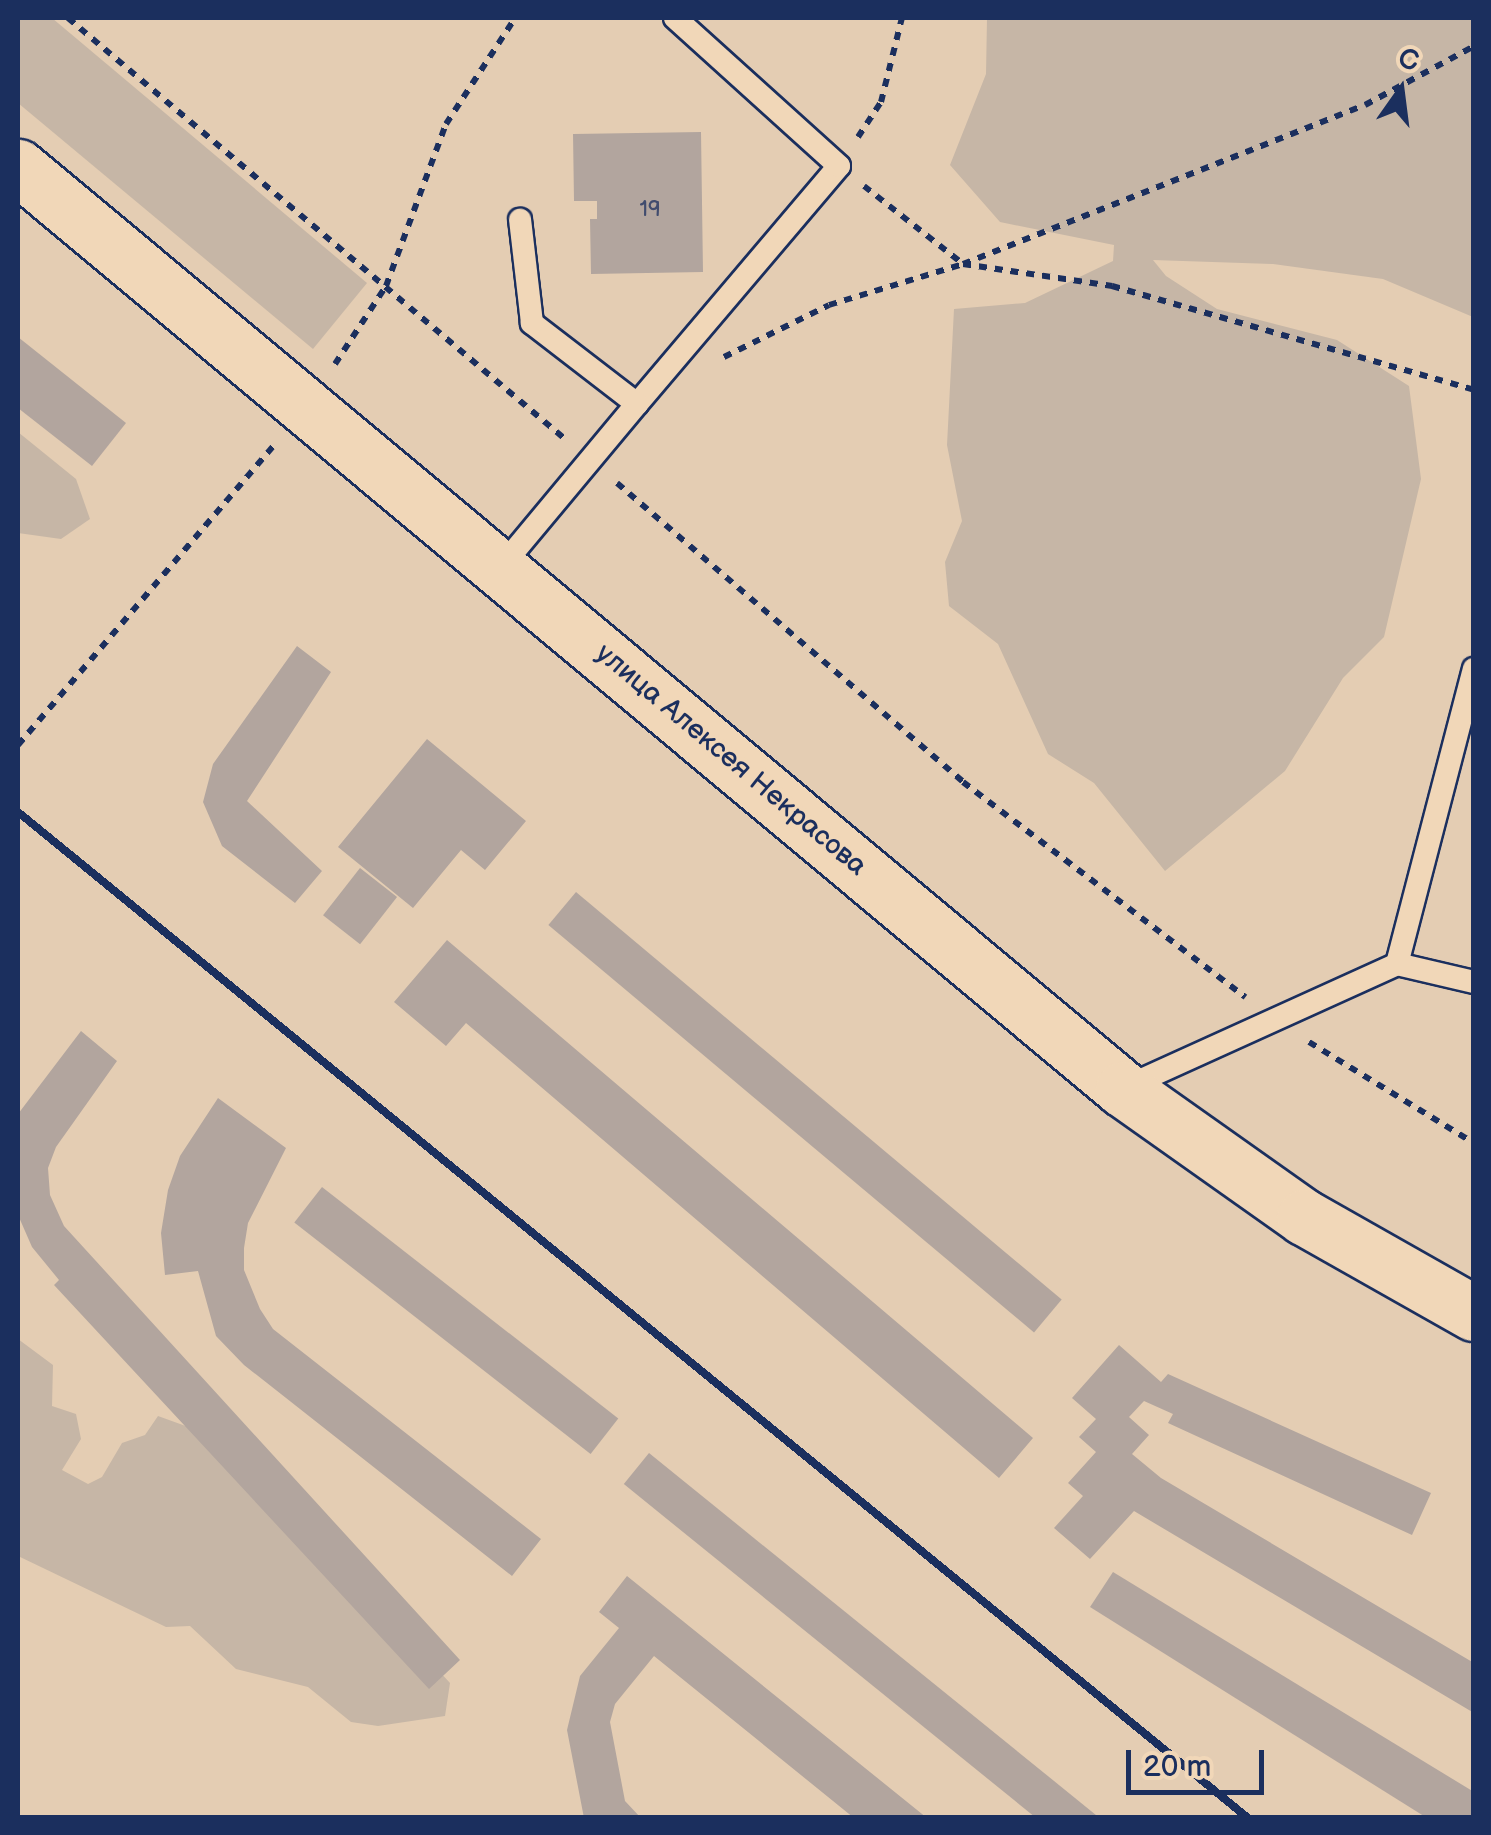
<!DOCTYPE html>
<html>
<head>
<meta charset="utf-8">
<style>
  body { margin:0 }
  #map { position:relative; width:1491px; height:1835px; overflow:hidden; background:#e4cdb3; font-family:"Balsamiq Sans",sans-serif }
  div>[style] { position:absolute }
  .green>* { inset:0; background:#c6b6a6 }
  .building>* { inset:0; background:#b2a59e; transform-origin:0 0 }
  .path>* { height:6px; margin-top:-3px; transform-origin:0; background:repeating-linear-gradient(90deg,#1b2f5e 0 8px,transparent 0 16px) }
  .roads { filter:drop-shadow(2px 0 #1b2f5e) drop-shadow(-2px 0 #1b2f5e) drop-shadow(0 2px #1b2f5e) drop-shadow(0 -2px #1b2f5e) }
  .service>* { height:22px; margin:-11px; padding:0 11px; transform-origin:11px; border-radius:11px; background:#f1d7b8 }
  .tertiary>* { height:55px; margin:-27.5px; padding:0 27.5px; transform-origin:27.5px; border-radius:27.5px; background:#f1d7b8 }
  .rail>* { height:8px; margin:-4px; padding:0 4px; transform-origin:4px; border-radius:4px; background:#1b2f5e }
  span { translate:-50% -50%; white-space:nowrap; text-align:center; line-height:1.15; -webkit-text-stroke:8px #f1d7b8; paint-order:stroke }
  .number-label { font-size:22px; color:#414c6e }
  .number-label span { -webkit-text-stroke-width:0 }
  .street-label { font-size:28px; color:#1b2f5e }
  .frame { position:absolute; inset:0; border:20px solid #1b2f5e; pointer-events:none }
  .north { position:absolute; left:1351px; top:40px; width:100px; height:100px; -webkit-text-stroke:8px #f1d7b8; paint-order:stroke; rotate:14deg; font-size:28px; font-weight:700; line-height:40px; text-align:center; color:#1b2f5e }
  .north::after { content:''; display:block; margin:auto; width:35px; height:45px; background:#1b2f5e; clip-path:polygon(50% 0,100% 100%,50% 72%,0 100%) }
  .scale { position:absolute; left:1126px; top:1750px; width:138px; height:45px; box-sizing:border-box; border:5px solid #1b2f5e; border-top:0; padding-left:12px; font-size:30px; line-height:35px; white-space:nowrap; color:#1b2f5e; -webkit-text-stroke:8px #f1d7b8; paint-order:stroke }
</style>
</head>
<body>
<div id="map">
  <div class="green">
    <div style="clip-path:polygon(18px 18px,52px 18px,367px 283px,313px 349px,18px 103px)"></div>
    <div style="clip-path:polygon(987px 18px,1473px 18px,1473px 317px,1383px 279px,1273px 264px,1153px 260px,1166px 276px,1217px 309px,1337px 340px,1409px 386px,1421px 479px,1384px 637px,1343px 678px,1285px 771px,1165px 871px,1094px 783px,1048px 754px,998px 644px,949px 606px,945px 562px,962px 521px,947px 445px,954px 309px,1025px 303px,1113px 261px,1114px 245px,1000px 222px,950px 165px,986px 74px)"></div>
    <div style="clip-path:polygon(18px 432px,76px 479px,90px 519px,61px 539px,18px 533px)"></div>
    <div style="clip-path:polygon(18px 1339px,53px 1365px,52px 1406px,76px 1414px,81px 1439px,62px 1470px,88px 1484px,102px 1477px,122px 1443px,145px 1435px,158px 1416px,227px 1441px,450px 1683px,445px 1716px,378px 1726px,351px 1722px,308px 1687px,236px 1669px,190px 1626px,166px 1627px,18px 1556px)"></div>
  </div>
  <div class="building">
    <div style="clip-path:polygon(701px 132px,703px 272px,591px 274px,590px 219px,597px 219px,597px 201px,574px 201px,573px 134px)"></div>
    <div style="clip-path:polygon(18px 337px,126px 423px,92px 466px,18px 408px)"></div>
    <div style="clip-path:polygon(297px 646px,331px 672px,247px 801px,322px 871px,295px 903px,222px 846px,203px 802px,213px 764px)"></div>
    <div style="clip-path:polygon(427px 739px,526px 821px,485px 870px,461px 850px,413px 908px,338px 847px)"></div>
    <div style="left:360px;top:868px;width:47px;height:60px;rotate:38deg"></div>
    <div style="left:576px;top:892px;width:634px;height:43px;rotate:40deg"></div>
    <div style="clip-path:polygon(447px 940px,1033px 1438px,999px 1478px,466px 1023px,446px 1046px,394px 1002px)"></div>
    <div style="clip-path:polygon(81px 1031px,117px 1061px,56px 1147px,48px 1168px,50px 1195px,64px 1226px,460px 1660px,429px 1689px,54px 1285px,59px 1280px,32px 1247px,18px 1215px,18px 1114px)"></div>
    <div style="clip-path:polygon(218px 1098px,286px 1148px,248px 1223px,244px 1248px,244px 1270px,260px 1309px,273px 1329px,541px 1539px,512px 1576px,244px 1365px,216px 1336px,198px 1271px,165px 1275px,161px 1233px,168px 1190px,180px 1156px)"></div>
    <div style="left:322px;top:1187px;width:376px;height:45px;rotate:38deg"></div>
    <div style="clip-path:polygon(1119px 1345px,1161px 1382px,1168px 1374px,1431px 1493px,1412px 1535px,1168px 1423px,1173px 1414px,1144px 1401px,1129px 1417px,1149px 1435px,1132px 1454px,1161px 1478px,1474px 1663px,1474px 1713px,1134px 1511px,1090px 1559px,1054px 1528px,1083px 1496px,1068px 1483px,1096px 1452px,1079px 1437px,1096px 1419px,1072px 1398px)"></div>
    <div style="left:649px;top:1453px;width:583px;height:40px;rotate:39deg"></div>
    <div style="clip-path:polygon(1113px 1572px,1474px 1792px,1474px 1818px,1427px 1818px,1090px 1607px)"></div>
    <div style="clip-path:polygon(627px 1576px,927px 1818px,854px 1818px,654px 1656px,615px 1704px,610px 1722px,625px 1801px,641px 1818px,584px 1818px,567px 1730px,580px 1676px,619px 1628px,599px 1612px)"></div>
  </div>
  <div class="path">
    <div style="left:68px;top:18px;width:651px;rotate:40.27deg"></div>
    <div style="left:858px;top:137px;width:42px;rotate:-56.7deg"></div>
    <div style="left:881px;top:102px;width:87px;rotate:-76deg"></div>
    <div style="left:864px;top:186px;width:126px;rotate:38.2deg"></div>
    <div style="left:963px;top:264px;width:151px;rotate:8.4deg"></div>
    <div style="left:1112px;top:286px;width:377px;rotate:16deg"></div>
    <div style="left:724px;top:357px;width:117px;rotate:-26.3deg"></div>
    <div style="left:829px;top:305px;width:140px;rotate:-17deg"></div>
    <div style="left:963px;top:264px;width:432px;rotate:-21.6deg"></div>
    <div style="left:1365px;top:105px;width:124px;rotate:-28.4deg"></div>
    <div style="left:335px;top:364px;width:93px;rotate:-56.8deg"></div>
    <div style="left:386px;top:286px;width:173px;rotate:-69.7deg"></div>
    <div style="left:446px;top:124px;width:126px;rotate:-56.9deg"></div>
    <div style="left:617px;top:483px;width:457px;rotate:40.8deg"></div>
    <div style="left:963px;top:782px;width:355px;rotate:37.3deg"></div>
    <div style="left:18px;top:745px;width:393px;rotate:-49.5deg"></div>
    <div style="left:1309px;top:1042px;width:193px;rotate:31.5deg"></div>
  </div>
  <div class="roads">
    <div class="service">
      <div style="left:637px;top:404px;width:312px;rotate:-49.7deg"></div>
      <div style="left:839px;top:166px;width:221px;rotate:-137.9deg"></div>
      <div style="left:501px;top:567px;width:212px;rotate:-50.2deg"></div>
      <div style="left:637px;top:404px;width:133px;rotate:-142.4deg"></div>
      <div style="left:532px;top:323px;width:104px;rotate:-96.6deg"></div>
      <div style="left:1397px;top:964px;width:305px;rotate:-75.4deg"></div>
      <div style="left:1126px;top:1087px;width:298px;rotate:-24.4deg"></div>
      <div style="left:1397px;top:964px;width:79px;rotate:13.2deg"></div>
    </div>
    <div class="tertiary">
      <div style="left:18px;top:167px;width:1439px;rotate:39.84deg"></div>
      <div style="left:1123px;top:1089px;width:222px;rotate:35.3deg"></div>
      <div style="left:1304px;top:1217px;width:195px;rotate:29.5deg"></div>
    </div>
  </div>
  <div class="rail">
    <div style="left:18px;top:812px;width:1589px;rotate:39.28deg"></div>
  </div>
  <div class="number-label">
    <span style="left:650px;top:210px">19</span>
  </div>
  <div class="street-label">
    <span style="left:731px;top:760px;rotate:40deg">улица Алексея Некрасова</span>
  </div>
  <div class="frame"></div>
  <div class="north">С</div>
  <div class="scale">20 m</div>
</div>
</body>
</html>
